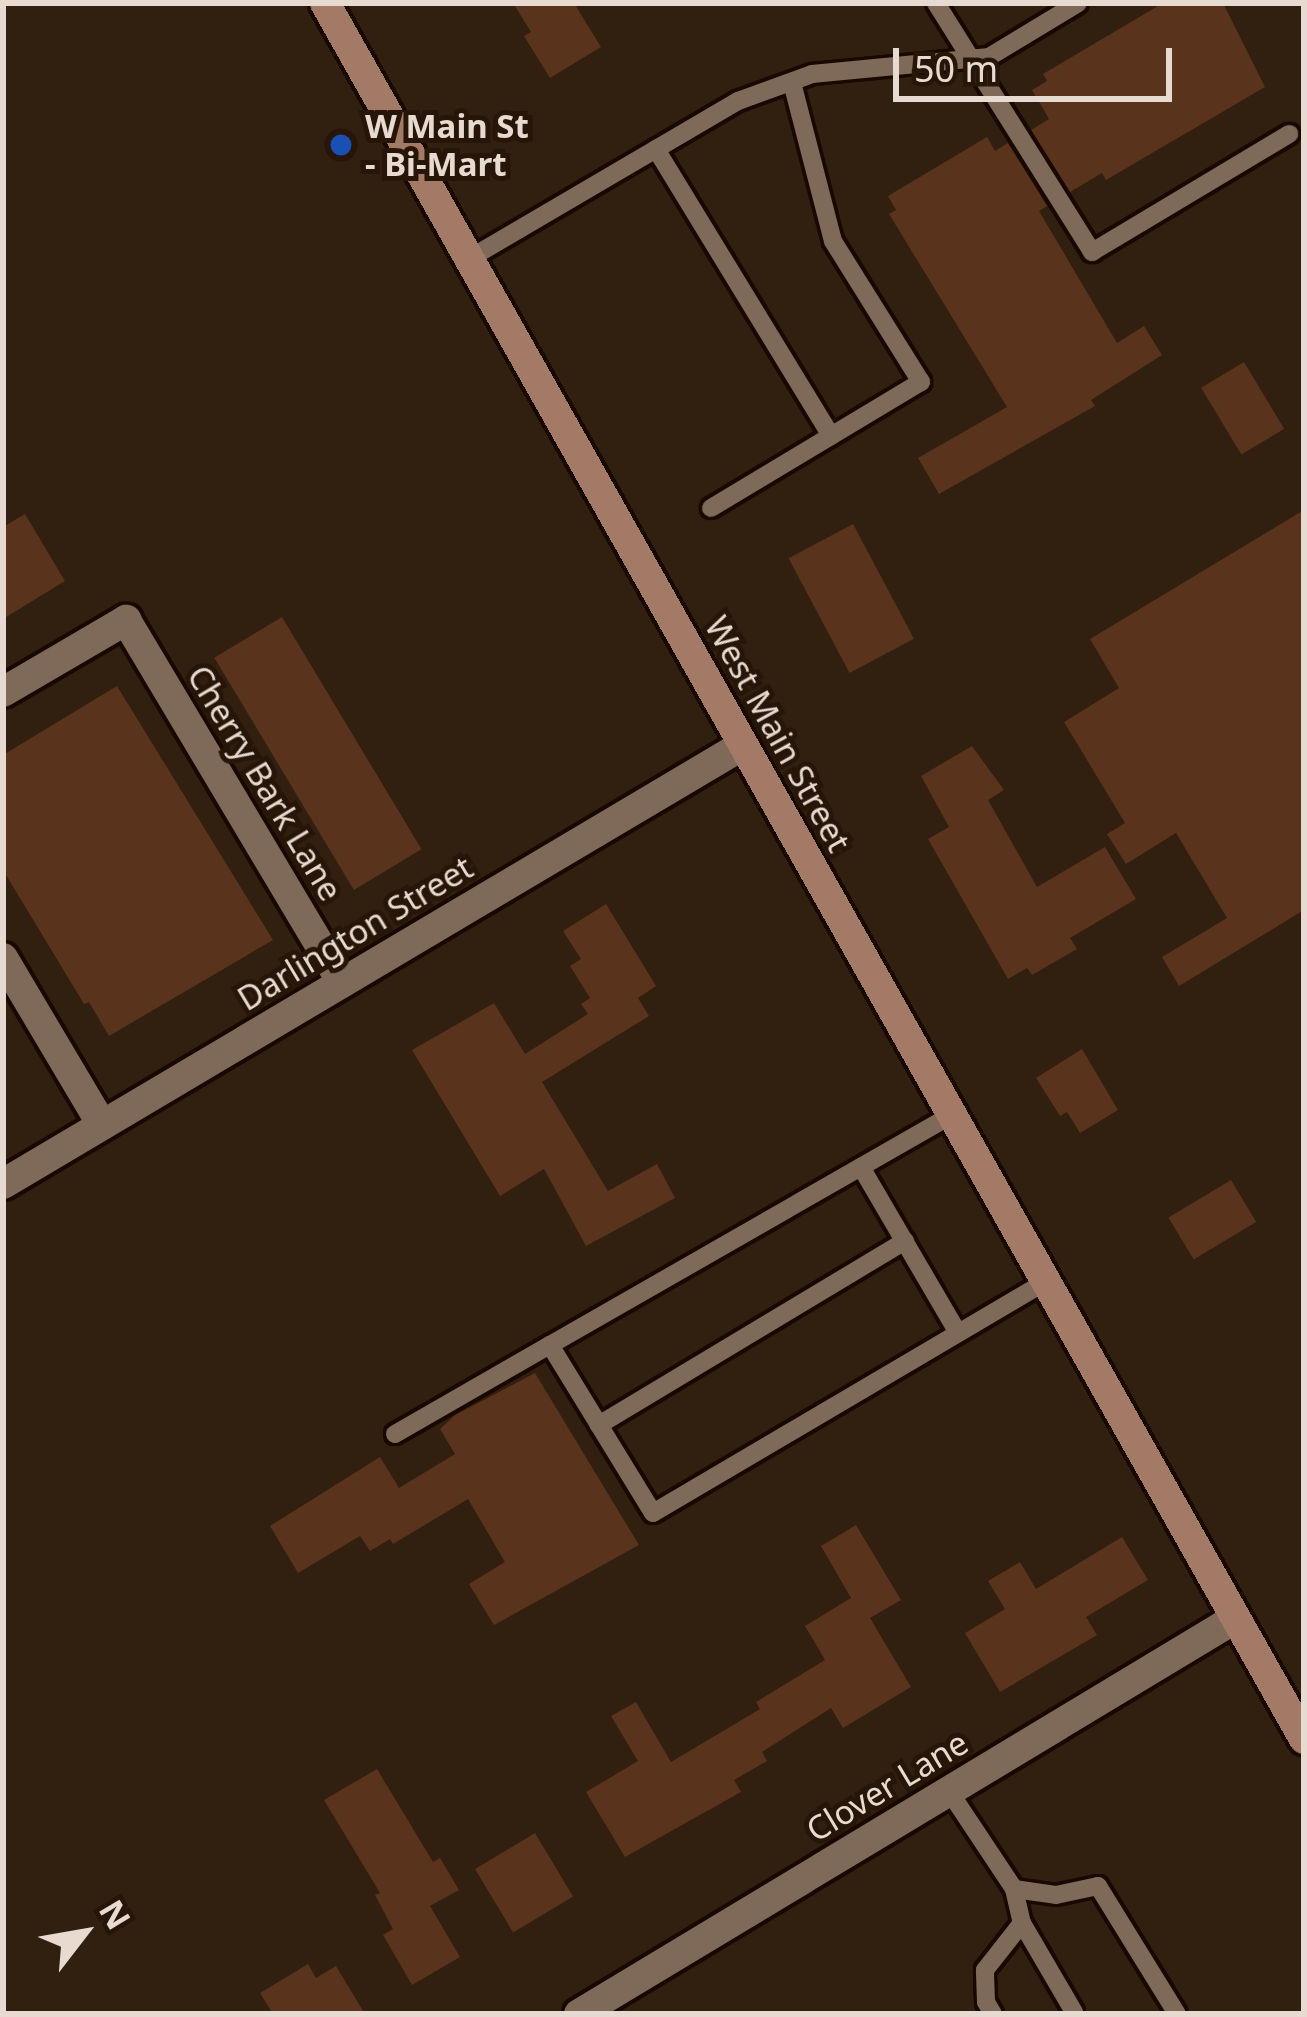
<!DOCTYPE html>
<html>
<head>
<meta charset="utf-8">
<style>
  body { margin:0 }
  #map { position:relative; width:1307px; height:2017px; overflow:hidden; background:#311f10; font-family:"Noto Sans",sans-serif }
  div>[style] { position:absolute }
  .building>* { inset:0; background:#59331c; transform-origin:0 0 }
  .roads { filter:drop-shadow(3px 0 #180800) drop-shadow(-3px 0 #180800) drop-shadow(0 3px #180800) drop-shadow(0 -3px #180800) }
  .lane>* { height:18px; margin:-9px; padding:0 9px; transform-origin:9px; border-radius:9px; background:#7f6958 }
  .street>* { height:30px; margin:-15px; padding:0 15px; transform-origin:15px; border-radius:15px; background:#7f6958 }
  .secondary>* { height:30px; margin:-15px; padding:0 15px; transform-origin:15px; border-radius:15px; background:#a27a66 }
  .dots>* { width:33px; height:33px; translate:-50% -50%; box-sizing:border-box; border:6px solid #271507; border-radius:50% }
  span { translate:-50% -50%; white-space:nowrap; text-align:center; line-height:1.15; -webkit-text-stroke:10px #271507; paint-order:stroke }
  .poi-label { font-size:33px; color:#e7dad1; font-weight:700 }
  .left { translate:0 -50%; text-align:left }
  .street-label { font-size:33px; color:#e7dad1 }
  .frame { position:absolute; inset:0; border:6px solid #e7dad1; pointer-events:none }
  .north { position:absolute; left:24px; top:1873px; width:120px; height:120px; -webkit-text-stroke:9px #271507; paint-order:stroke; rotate:59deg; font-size:33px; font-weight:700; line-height:48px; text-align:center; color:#e7dad1 }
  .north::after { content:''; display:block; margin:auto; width:42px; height:54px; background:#e7dad1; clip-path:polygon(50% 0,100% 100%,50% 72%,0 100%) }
  .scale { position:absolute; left:893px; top:48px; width:279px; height:54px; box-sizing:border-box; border:6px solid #e7dad1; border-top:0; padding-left:15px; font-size:36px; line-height:42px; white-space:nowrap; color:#e7dad1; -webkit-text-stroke:9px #271507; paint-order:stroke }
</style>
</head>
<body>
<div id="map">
  <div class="building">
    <div style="clip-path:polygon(513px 3px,574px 3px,601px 47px,550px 78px,524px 36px,531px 32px)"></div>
    <div style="clip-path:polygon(1163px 3px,1223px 3px,1265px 87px,1106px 180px,1102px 173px,1070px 192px,1031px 130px,1049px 119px,1032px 90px,1047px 81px,1043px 74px)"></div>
    <div style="clip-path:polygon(987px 137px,995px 151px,1008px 143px,1047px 206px,1039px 211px,1117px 343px,1144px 326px,1162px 355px,1091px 400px,1095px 406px,939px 494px,918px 458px,1007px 407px,889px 214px,896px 210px,888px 196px)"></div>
    <div style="left:1244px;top:362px;width:78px;height:50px;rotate:59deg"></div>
    <div style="clip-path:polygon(1304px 510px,1304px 910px,1179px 986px,1162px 957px,1227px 918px,1176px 833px,1126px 864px,1107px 834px,1125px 823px,1064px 722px,1119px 688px,1090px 639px)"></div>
    <div style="clip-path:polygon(25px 514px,65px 581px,3px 619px,3px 527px)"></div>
    <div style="left:853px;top:524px;width:130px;height:73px;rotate:62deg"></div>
    <div style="left:282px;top:617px;width:271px;height:79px;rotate:59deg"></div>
    <div style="clip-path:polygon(117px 686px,273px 940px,109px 1036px,89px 1002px,84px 1004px,3px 870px,3px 755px)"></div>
    <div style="clip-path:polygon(972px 746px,1004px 790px,988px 800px,1037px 887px,1105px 847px,1136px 899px,1070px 938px,1077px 949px,1032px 975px,1027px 968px,1008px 979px,928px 839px,949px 827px,921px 776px)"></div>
    <div style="clip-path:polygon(606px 904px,656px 986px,638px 998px,649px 1016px,542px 1082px,608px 1191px,657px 1164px,675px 1198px,586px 1246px,544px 1169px,500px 1196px,412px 1050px,494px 1003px,525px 1054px,588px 1014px,581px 1004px,590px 998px,570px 966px,581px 959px,563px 931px)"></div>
    <div style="clip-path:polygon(1082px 1049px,1118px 1110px,1080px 1133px,1067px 1112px,1060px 1116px,1036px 1078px)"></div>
    <div style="left:1231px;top:1180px;width:49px;height:73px;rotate:59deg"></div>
    <div style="clip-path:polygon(535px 1373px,639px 1545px,494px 1625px,469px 1584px,505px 1562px,468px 1499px,393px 1544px,390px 1539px,370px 1551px,360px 1536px,298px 1573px,270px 1526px,380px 1457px,399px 1488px,455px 1454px,440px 1429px,455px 1415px)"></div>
    <div style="clip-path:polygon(856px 1525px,901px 1600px,870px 1618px,911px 1687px,843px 1728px,831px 1708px,762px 1752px,767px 1761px,734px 1780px,741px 1792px,625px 1857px,586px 1792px,638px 1761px,611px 1716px,636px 1702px,671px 1762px,760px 1709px,756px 1702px,825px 1660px,805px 1626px,851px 1598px,821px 1546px)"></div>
    <div style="clip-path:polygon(1122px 1537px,1148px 1580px,1086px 1617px,1097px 1635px,1000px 1692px,965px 1633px,1005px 1609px,988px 1581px,1020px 1562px,1036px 1589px)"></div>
    <div style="clip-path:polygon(377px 1769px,433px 1862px,440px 1858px,459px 1890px,430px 1906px,460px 1957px,412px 1985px,383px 1935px,393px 1929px,375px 1895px,380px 1893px,324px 1800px)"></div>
    <div style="left:535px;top:1833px;width:74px;height:70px;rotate:59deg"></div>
    <div style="clip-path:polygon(308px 1964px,316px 1978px,336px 1966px,365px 2014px,273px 2014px,260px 1993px)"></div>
  </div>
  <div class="roads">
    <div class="lane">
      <div style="left:936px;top:3px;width:294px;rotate:57.9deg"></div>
      <div style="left:1092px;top:252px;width:230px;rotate:-30.9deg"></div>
      <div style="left:656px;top:149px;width:336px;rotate:58.6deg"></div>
      <div style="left:467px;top:260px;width:314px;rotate:-30.4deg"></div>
      <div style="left:738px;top:101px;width:79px;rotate:-20deg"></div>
      <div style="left:812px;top:74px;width:178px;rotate:-5.5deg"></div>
      <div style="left:989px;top:57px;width:104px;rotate:-31.2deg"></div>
      <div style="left:711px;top:508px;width:245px;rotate:-31deg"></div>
      <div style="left:921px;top:382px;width:166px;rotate:-122deg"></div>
      <div style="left:833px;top:241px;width:164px;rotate:-104.5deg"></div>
      <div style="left:861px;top:1167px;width:192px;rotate:59.7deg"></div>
      <div style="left:905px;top:1241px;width:357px;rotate:149deg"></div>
      <div style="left:599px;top:1425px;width:103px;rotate:58.5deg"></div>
      <div style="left:653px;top:1513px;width:454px;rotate:-30.5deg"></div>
      <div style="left:550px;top:1345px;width:461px;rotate:-29.8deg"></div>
      <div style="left:395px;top:1434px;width:179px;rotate:-29.9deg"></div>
      <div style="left:550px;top:1345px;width:94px;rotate:58.5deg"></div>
      <div style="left:949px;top:1791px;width:118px;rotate:56.4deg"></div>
      <div style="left:1014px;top:1889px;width:42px;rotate:8.1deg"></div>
      <div style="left:1056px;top:1895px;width:43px;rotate:-12.1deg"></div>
      <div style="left:1098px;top:1886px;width:150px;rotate:58.3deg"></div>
      <div style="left:1014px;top:1889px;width:35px;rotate:77deg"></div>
      <div style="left:1022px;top:1923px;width:103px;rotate:59.7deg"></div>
      <div style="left:993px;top:2014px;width:14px;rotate:-120deg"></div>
      <div style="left:986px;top:2002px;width:32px;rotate:-92deg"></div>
      <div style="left:985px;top:1970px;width:60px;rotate:-51.8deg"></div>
    </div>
    <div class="street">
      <div style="left:3px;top:692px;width:143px;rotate:-30.3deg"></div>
      <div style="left:126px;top:620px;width:422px;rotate:59.2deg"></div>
      <div style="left:3px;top:958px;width:194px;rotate:59.3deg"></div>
      <div style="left:3px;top:1184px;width:860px;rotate:-30.68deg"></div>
      <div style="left:579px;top:2014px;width:764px;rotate:-31.07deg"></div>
    </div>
    <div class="secondary">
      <div style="left:325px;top:3px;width:1993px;rotate:60.58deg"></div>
    </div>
  </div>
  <div class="dots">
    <div style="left:341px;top:145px;background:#1a4fb4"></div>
  </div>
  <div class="poi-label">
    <span class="left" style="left:365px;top:145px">W Main St<br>- Bi-Mart</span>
  </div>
  <div class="street-label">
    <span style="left:778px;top:734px;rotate:61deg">West Main Street</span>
    <span style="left:265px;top:783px;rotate:59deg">Cherry Bark Lane</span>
    <span style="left:355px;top:933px;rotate:-31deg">Darlington Street</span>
    <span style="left:887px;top:1786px;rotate:-31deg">Clover Lane</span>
  </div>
  <div class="frame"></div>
  <div class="north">N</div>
  <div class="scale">50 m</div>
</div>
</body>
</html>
